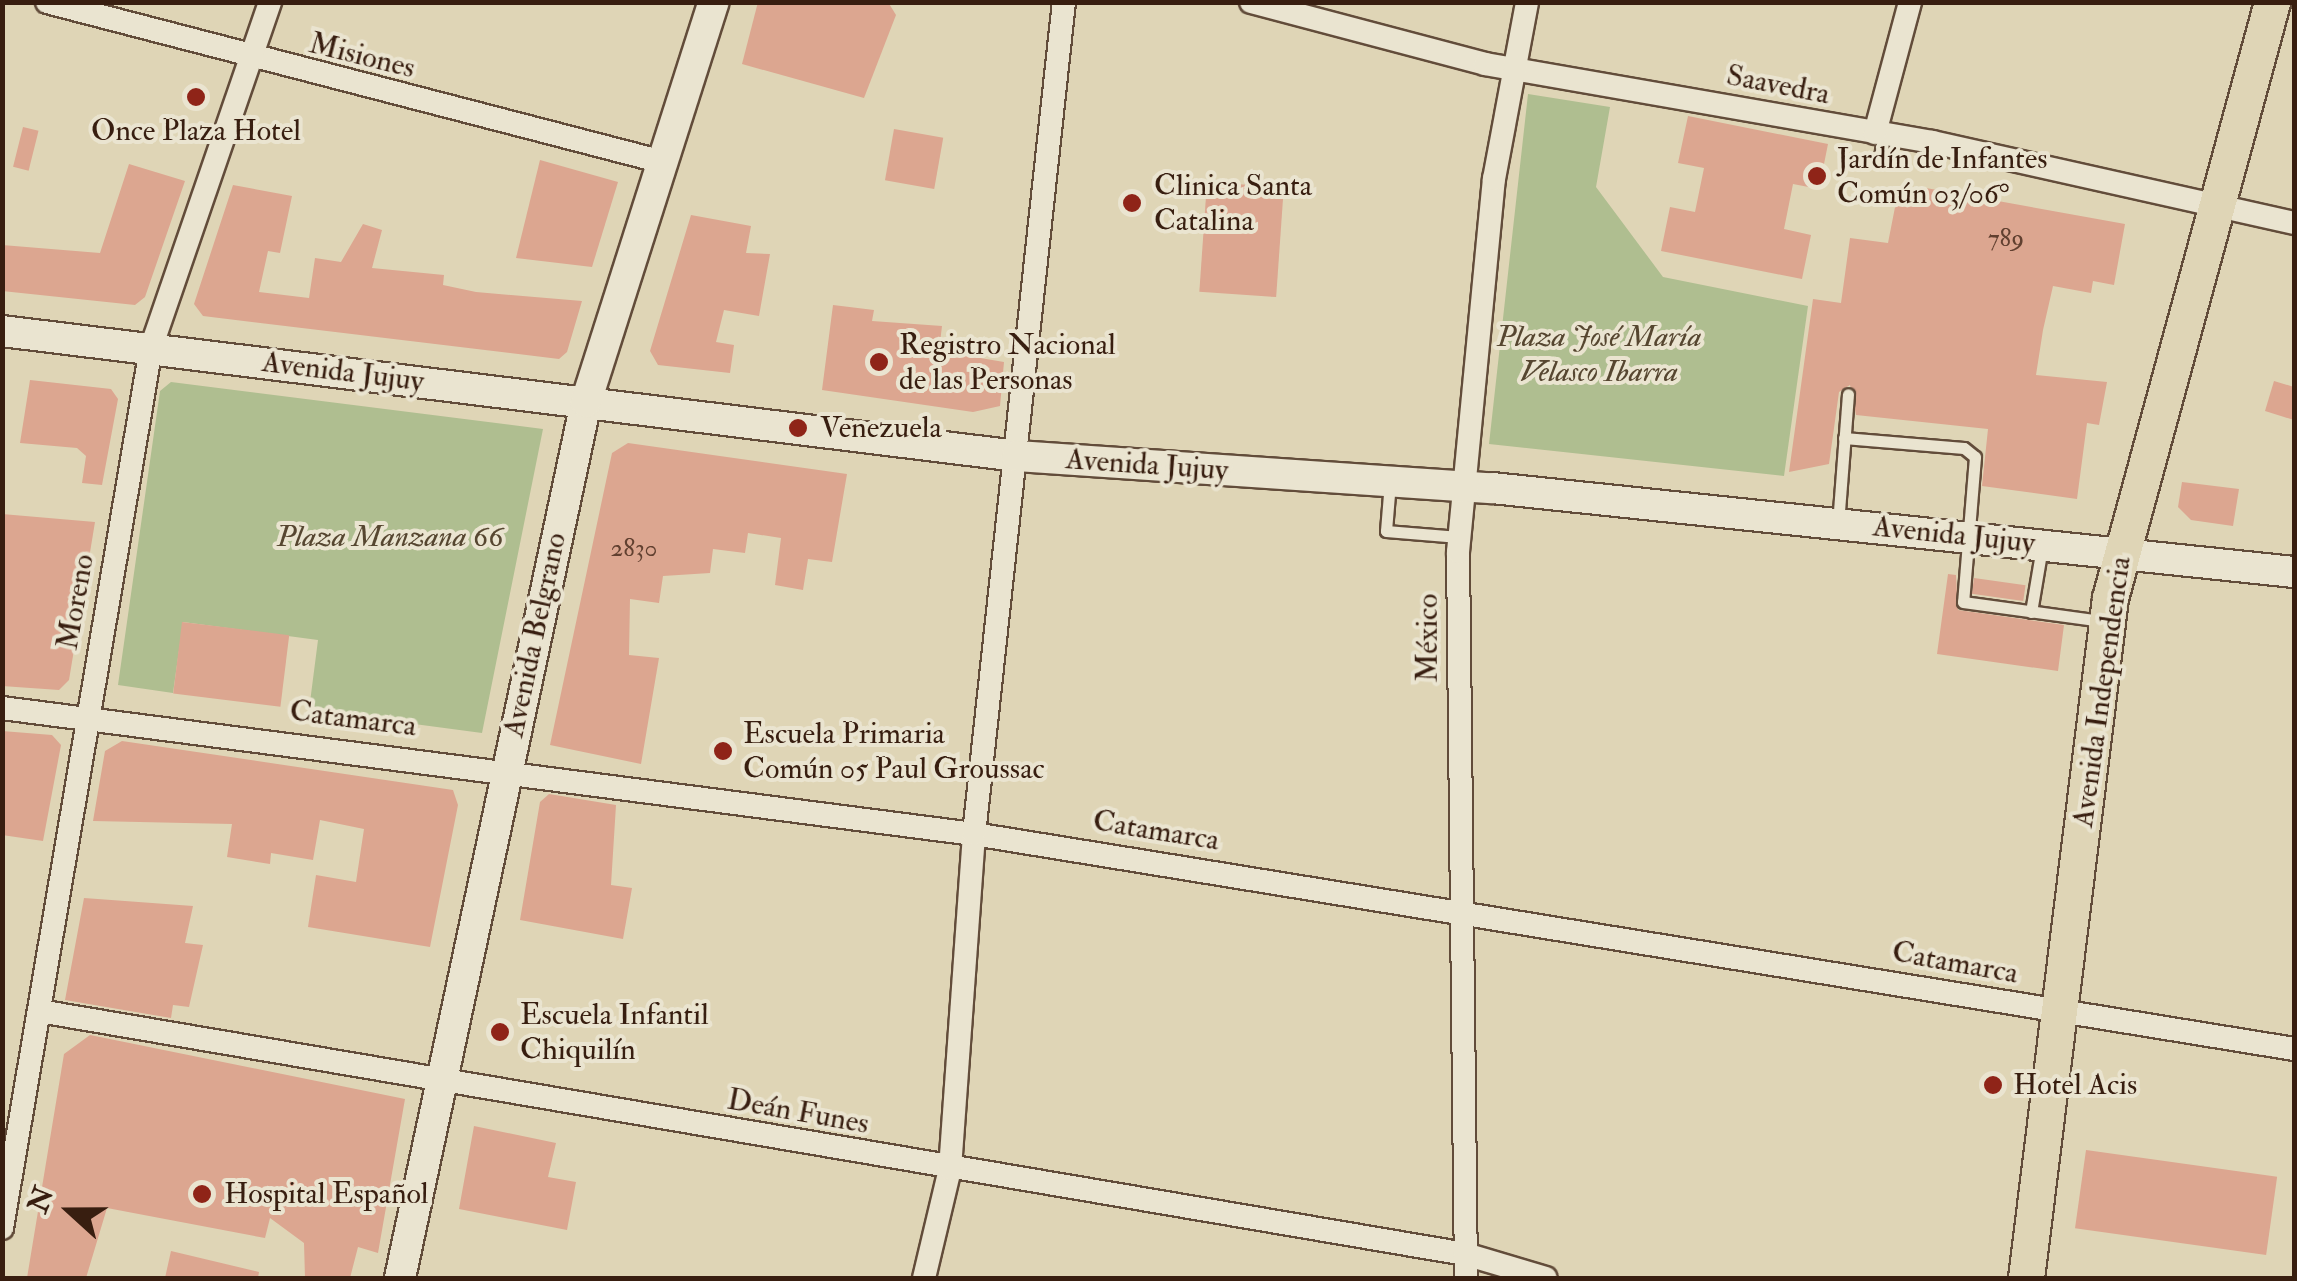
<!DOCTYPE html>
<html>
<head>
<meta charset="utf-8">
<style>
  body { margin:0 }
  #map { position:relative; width:2297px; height:1281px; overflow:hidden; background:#dfd5b6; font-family:"IM FELL Double Pica",serif }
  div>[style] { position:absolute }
  .green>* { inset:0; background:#afbe90 }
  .building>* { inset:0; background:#dca690; transform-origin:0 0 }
  .roads { filter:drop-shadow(2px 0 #624c3a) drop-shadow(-2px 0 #624c3a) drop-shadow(0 2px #624c3a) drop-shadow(0 -2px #624c3a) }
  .lane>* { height:11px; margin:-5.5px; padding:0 5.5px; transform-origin:5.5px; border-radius:5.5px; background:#eae4d0 }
  .street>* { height:22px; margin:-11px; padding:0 11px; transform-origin:11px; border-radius:11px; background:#eae4d0 }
  .secondary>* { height:30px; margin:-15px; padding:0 15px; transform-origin:15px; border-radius:15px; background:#eae4d0 }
  .primary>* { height:35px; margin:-17.5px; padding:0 17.5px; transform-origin:17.5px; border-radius:17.5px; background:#dfd5b6 }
  .dots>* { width:28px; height:28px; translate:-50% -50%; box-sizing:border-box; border:5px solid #eae4d0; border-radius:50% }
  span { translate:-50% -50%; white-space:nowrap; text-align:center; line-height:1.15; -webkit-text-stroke:8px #eae4d0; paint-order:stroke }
  .number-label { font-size:25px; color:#614030 }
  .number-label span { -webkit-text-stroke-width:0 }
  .street-label { font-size:30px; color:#381e10 }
  .poi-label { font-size:30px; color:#381e10 }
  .left { translate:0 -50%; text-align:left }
  .park-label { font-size:30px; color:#564630; font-style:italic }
  .frame { position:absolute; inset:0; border:5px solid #381e10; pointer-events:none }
  .north { position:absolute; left:20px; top:1161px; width:100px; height:100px; -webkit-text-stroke:8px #eae4d0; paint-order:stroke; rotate:291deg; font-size:28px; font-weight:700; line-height:40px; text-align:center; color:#381e10 }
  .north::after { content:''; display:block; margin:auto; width:35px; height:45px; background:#381e10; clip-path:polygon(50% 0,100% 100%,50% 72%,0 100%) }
</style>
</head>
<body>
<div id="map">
  <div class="green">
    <div style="clip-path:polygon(1528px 94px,1610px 107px,1596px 187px,1663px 277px,1808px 306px,1784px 476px,1489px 444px)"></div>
    <div style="clip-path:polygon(171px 382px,543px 429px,482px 733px,309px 710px,318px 640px,183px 622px,173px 693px,118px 685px,160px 391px)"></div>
  </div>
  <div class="building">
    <div style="clip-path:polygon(758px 2px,888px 2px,896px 15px,864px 98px,742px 64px)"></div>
    <div style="clip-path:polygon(1688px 116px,1828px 144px,1819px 189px,1793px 184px,1784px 229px,1811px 235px,1802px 279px,1661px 251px,1670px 207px,1695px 212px,1704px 168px,1678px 163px)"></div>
    <div style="left:23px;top:127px;width:16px;height:41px;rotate:14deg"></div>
    <div style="left:894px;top:129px;width:50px;height:52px;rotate:10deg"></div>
    <div style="clip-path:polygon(540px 160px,618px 182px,592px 267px,516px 258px)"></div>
    <div style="clip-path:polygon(129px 164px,185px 181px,145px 297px,135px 305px,2px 291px,2px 245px,100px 253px)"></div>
    <div style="left:1207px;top:182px;width:77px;height:110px;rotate:4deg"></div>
    <div style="clip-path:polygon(233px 185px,292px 196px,280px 253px,268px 251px,259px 292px,309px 298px,315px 258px,341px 262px,363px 224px,382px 230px,372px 268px,444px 275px,443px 285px,476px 292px,582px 301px,567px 352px,559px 359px,203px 316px,194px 304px)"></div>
    <div style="clip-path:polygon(1926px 188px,2125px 224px,2114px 285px,2093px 281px,2091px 293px,2053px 286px,2043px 330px,2036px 375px,2107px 382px,2099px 425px,2087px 423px,2077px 499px,1982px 486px,1988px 429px,1856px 415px,1850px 385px,1839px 392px,1829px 464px,1789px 472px,1813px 299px,1841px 303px,1850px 238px,1888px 243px,1897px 197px,1923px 202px)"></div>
    <div style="clip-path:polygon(691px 215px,751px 226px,746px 253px,770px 254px,759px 316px,724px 310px,716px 342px,734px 345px,730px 373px,658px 365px,650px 351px)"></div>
    <div style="clip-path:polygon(833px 305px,874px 310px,872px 321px,942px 326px,939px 351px,1004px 362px,1000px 406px,973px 412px,822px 390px)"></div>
    <div style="clip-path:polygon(30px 380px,111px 389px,118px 399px,102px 485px,82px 483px,86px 456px,77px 448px,20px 443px)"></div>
    <div style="clip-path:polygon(2274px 381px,2294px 387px,2294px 420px,2265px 411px)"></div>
    <div style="clip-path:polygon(628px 443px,847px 474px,832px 562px,808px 559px,803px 590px,775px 585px,781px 538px,748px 533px,745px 553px,713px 549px,710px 573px,663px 576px,659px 603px,630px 599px,629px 655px,659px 658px,641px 764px,550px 745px,612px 453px)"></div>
    <div style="clip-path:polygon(2182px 482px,2239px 489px,2233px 526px,2191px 520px,2178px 507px)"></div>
    <div style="clip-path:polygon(2px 514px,95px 522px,69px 680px,59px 690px,2px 686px)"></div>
    <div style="clip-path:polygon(1948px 574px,1956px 575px,1958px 610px,2064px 625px,2058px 671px,1937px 654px)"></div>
    <div style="left:1974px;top:578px;width:52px;height:16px;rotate:8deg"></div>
    <div style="left:182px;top:622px;width:108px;height:72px;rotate:7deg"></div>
    <div style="clip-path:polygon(2px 731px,52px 735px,61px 745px,43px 841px,2px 835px)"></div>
    <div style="clip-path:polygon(122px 741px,453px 790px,458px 805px,430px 947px,308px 927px,316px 875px,356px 882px,364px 829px,320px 820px,313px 860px,271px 853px,270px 864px,227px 857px,232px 824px,93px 821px,105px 751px)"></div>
    <div style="clip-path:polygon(549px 794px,616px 805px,611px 885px,632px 888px,623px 939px,520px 920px,540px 802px)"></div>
    <div style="clip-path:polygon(84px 898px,193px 906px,185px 943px,203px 945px,189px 1007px,173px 1005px,171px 1018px,65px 1000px)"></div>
    <div style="clip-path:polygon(90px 1035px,405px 1099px,378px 1253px,358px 1247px,350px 1278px,305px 1278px,304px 1243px,270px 1218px,265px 1238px,107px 1208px,86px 1278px,27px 1278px,64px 1054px)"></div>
    <div style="clip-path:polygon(474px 1126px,556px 1143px,548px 1177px,576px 1182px,567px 1230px,459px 1209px)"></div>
    <div style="left:2086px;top:1150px;width:193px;height:79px;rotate:8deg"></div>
    <div style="clip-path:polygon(171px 1251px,259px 1272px,258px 1278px,165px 1278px)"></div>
  </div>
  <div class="roads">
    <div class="lane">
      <div style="left:1879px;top:162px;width:27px;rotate:-80deg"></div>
      <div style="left:1844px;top:438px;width:120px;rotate:4.8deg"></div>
      <div style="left:1964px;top:448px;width:14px;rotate:39deg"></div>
      <div style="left:1975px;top:457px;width:145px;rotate:94.7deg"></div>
      <div style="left:1963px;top:602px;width:139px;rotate:7.8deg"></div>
      <div style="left:1390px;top:482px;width:49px;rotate:94.7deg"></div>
      <div style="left:1386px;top:531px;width:73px;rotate:4.7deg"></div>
      <div style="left:1838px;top:524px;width:130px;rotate:-85.6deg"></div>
      <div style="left:2031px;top:612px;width:66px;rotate:-80.4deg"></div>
    </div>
    <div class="street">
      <div style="left:47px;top:2px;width:636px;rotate:14.56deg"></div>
      <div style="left:1251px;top:2px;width:242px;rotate:14.8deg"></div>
      <div style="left:1485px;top:64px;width:454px;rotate:9.9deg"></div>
      <div style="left:1932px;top:142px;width:371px;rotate:12.6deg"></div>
      <div style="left:1875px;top:133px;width:136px;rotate:-75deg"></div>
      <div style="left:2px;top:708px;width:980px;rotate:7.39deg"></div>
      <div style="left:974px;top:834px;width:1337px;rotate:9.25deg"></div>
      <div style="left:39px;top:1011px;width:1447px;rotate:9.67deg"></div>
      <div style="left:1465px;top:1254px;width:84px;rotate:16.5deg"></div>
      <div style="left:2px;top:1228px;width:893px;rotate:-80.39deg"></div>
      <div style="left:151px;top:348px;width:366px;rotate:-71deg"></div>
      <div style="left:924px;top:1278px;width:112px;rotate:-76.6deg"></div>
      <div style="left:950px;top:1169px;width:336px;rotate:-85.9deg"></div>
      <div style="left:974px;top:834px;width:837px;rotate:-83.83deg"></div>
      <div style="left:1466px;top:1278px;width:726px;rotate:-90.63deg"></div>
      <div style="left:1458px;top:552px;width:375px;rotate:-84.5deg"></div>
      <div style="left:1494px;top:179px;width:180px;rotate:-79.4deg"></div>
    </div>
    <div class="secondary">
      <div style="left:2px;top:331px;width:1023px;rotate:7.02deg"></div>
      <div style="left:1017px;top:456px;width:476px;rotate:3.9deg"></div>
      <div style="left:1492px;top:488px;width:806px;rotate:5.98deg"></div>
      <div style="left:400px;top:1278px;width:896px;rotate:-78.01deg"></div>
      <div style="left:586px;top:402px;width:420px;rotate:-72.3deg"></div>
    </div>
    <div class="primary">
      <div style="left:2026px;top:1278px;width:685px;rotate:-82.96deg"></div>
      <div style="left:2110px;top:598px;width:618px;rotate:-74.79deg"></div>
    </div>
  </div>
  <div class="dots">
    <div style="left:196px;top:97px;background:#8f2418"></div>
    <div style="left:1817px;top:176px;background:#8f2418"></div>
    <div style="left:1132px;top:203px;background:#8f2418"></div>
    <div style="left:879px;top:362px;background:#8f2418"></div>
    <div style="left:798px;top:428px;background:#8f2418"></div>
    <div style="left:723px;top:751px;background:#8f2418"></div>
    <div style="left:500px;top:1032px;background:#8f2418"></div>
    <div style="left:1993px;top:1085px;background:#8f2418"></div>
    <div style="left:202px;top:1194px;background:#8f2418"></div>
  </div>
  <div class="number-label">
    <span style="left:2006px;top:239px">789</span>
    <span style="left:634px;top:549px">2830</span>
  </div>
  <div class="street-label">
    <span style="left:362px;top:56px;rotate:14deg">Misiones</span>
    <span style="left:1778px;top:85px;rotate:11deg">Saavedra</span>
    <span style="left:343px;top:372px;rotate:7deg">Avenida Jujuy</span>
    <span style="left:1147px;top:465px;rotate:4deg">Avenida Jujuy</span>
    <span style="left:1954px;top:535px;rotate:6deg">Avenida Jujuy</span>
    <span style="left:76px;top:602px;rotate:-80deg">Moreno</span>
    <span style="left:535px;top:635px;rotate:-78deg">Avenida Belgrano</span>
    <span style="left:1428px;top:638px;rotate:-90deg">México</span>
    <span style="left:2102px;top:692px;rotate:-82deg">Avenida Independencia</span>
    <span style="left:353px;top:719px;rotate:7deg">Catamarca</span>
    <span style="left:1156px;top:831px;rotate:9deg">Catamarca</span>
    <span style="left:1955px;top:963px;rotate:10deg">Catamarca</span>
    <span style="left:798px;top:1112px;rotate:10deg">Deán Funes</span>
  </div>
  <div class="poi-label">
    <span style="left:196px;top:131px">Once Plaza Hotel</span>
    <span class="left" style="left:1837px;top:176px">Jardín de Infantes<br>Común 03/06°</span>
    <span class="left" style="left:1154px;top:203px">Clinica Santa<br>Catalina</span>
    <span class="left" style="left:899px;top:362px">Registro Nacional<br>de las Personas</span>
    <span class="left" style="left:820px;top:428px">Venezuela</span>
    <span class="left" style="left:743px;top:751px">Escuela Primaria<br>Común 05 Paul Groussac</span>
    <span class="left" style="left:520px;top:1032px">Escuela Infantil<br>Chiquilín</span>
    <span class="left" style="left:2013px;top:1085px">Hotel Acis</span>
    <span class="left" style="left:224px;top:1194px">Hospital Español</span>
  </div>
  <div class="park-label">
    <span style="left:1599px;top:354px">Plaza José María<br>Velasco Ibarra</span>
    <span style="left:390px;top:537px">Plaza Manzana 66</span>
  </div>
  <div class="frame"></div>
  <div class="north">N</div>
</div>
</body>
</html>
